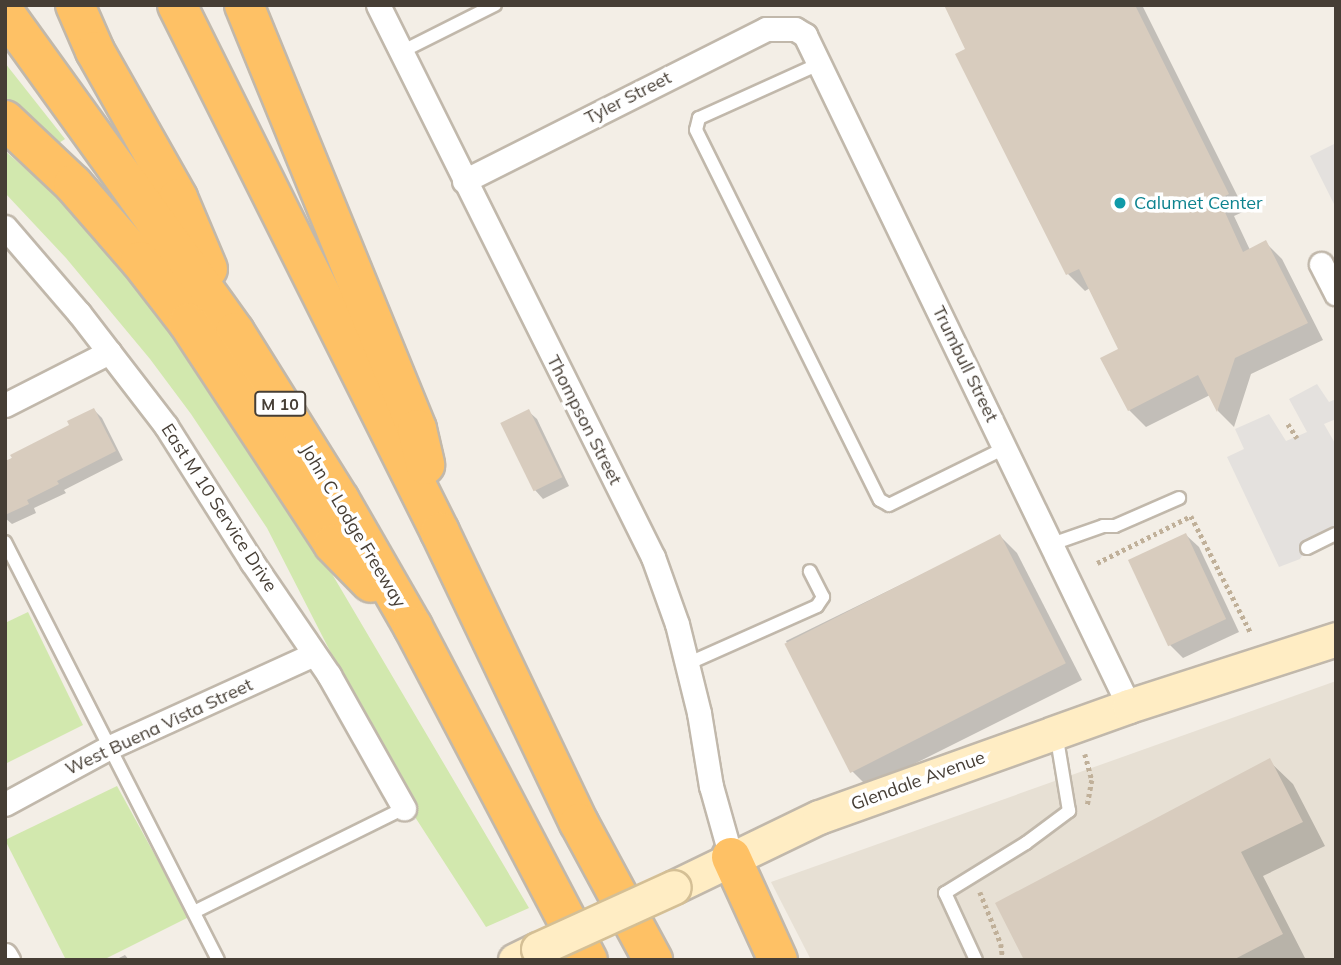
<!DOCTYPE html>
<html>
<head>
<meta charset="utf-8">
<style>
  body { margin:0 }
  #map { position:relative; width:1341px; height:965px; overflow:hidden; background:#f3eee6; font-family:Mulish,sans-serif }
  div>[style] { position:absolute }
  .residential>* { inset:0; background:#e7e0d4 }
  .green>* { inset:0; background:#d2e8ae }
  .parking>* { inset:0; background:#e4e1de }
  .shadow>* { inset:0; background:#0003 }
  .building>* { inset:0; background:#d8ccbe; transform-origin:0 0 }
  .path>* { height:4.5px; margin-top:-2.25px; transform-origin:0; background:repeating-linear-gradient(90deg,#c0b099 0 3.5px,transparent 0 7px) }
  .roads { filter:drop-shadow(2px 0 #c1b8ab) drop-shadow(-2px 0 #c1b8ab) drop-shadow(0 2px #c1b8ab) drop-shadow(0 -2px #c1b8ab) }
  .lane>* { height:12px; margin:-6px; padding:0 6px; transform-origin:6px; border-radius:6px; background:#fff }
  .street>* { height:23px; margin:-11.5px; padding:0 11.5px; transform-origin:11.5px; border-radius:11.5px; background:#fff }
  .secondary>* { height:33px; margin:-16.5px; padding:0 16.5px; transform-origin:16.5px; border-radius:16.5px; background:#ffedc4 }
  .highway>* { height:38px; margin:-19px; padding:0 19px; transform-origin:19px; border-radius:19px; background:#fec165 }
  .bridges { filter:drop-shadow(2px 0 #d4bf95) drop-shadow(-2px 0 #d4bf95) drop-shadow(0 2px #d4bf95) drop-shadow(0 -2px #d4bf95) }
  .secondary-bridge>* { height:33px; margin:-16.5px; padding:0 16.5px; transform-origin:16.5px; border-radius:16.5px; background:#ffedc4 }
  .dots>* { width:19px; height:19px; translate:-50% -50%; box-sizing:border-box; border:4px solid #fff; border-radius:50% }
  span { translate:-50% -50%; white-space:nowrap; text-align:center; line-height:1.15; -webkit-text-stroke:7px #fff; paint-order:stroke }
  .shield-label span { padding:2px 5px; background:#fff; border:2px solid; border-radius:5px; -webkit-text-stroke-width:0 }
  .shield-label { font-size:16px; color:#463e35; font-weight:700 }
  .street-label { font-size:18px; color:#463e35 }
  .culture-label { font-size:18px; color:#0d838f }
  .left { translate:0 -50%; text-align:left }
  .frame { position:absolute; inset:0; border:7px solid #463e35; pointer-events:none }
</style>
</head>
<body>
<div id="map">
  <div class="residential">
    <div style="clip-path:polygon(1336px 681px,1336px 960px,811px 960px,771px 882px)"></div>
  </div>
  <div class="green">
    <div style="clip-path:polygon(5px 63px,65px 139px,53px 147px,5px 106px)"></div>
    <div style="clip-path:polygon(5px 151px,86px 221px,138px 283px,325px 562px,529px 908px,486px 927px,415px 817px,267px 528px,191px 414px,150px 359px,66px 258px,5px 193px)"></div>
    <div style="clip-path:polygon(28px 612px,83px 725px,5px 764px,5px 623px)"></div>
    <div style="clip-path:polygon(117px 786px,189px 917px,103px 960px,66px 960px,5px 840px)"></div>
  </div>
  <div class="parking">
    <div style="clip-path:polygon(1336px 143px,1336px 208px,1310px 156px)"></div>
    <div style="clip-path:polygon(1317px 384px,1329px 402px,1336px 399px,1336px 419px,1324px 424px,1336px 445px,1336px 534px,1307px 548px,1300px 559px,1279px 567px,1227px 457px,1244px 449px,1235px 429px,1269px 414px,1286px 441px,1307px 432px,1289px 399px)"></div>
  </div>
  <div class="shadow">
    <div style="clip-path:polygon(946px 5px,1142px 5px,1245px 211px,1234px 216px,1250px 250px,1265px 242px,1282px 259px,1323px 340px,1251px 374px,1234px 427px,1218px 411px,1210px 395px,1146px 427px,1129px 410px,1120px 350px,1090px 288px,1085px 291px,1068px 274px)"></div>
    <div style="clip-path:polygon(94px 410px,102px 418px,123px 460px,64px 490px,66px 493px,34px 508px,36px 513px,12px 524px,5px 518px,5px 462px,71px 426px)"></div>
    <div style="clip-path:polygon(528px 411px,537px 419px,569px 486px,543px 499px,535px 490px,502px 423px)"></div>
    <div style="clip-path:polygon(1186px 535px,1199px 547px,1239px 632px,1183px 658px,1170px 645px)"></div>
    <div style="clip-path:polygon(1000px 536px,1017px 553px,1082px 680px,868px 787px,851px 770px,786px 641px)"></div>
    <div style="clip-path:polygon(1269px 761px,1293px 784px,1325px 846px,1263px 876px,1305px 958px,1026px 960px)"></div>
    <div style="clip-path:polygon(125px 955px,129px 960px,115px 960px)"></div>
  </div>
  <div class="building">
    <div style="clip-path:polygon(944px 5px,1135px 5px,1229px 194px,1219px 199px,1243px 252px,1266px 240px,1308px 323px,1235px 358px,1217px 412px,1198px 375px,1128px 411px,1100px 358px,1118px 349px,1079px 269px,1066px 275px,955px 54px,965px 49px)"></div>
    <div style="clip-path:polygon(94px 408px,116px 451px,57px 481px,59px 484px,27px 500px,29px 504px,5px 515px,5px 461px,12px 458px,10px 455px,69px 425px,67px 421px)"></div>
    <div style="left:529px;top:409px;width:76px;height:32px;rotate:64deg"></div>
    <div style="left:1186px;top:533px;width:95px;height:64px;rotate:65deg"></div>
    <div style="left:1000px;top:534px;width:145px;height:242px;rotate:63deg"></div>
    <div style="clip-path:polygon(1270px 758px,1303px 822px,1241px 852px,1283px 934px,1233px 960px,1024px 960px,995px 903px)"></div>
  </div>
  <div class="path">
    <div style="left:1288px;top:424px;width:17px;rotate:57deg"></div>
    <div style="left:1097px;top:563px;width:105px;rotate:-26.6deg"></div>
    <div style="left:1191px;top:516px;width:131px;rotate:62.9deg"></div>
    <div style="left:1085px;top:754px;width:27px;rotate:75deg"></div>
    <div style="left:1092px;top:780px;width:27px;rotate:100deg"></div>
    <div style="left:980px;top:892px;width:56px;rotate:68deg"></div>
    <div style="left:1001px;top:944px;width:16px;rotate:83deg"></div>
  </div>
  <div class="roads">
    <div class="lane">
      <div style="left:401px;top:52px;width:105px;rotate:-26.6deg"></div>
      <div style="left:821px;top:63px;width:134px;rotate:155.7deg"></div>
      <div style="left:699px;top:118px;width:12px;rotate:104deg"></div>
      <div style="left:696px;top:130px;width:413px;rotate:63.6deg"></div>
      <div style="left:880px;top:500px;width:10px;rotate:29deg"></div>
      <div style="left:889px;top:505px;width:129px;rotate:-26.2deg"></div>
      <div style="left:5px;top:542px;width:469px;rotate:63deg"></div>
      <div style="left:1052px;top:544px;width:54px;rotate:-19.4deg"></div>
      <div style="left:1103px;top:526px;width:12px"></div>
      <div style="left:1115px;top:526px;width:70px;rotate:-23.6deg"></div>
      <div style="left:1307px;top:548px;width:32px;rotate:-26deg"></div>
      <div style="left:687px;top:664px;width:142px;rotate:-24deg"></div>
      <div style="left:817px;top:606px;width:11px;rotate:-56deg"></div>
      <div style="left:823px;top:597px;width:29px;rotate:-117deg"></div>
      <div style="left:194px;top:912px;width:234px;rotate:-26.3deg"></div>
      <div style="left:976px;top:960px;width:74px;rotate:-114.8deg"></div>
      <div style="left:945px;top:893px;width:95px;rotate:-31.7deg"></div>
      <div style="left:1026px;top:843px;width:54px;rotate:-36.7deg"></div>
      <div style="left:1069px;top:811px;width:79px;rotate:-99.5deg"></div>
    </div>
    <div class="street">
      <div style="left:378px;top:5px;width:617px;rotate:63.52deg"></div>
      <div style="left:653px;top:557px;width:71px;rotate:70.3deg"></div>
      <div style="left:677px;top:624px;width:92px;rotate:76.1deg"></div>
      <div style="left:699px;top:713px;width:74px;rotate:80.7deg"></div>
      <div style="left:711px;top:786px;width:74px;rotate:74.3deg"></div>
      <div style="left:464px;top:181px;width:338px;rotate:-26.7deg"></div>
      <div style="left:766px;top:29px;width:29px"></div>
      <div style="left:795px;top:29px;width:12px;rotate:31deg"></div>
      <div style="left:805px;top:35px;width:745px;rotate:64.23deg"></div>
      <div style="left:5px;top:227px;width:113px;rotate:49.3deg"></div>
      <div style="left:79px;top:313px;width:143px;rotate:52.4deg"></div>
      <div style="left:166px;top:426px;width:161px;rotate:57.7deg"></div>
      <div style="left:252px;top:562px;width:137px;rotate:55.7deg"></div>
      <div style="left:329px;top:675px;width:153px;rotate:60.6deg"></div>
      <div style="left:1321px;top:264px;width:33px;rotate:63deg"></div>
      <div style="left:5px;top:405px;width:117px;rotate:-27deg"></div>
      <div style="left:5px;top:804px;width:119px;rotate:-28.5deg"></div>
      <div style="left:110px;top:747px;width:224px;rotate:-24.5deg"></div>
      <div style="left:5px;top:955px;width:6px;rotate:59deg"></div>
    </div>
    <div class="secondary">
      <div style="left:674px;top:887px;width:161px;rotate:-25.8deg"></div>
      <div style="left:819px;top:817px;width:329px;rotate:-19.7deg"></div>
      <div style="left:1129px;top:706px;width:218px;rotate:-17.9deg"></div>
      <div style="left:515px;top:960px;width:25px;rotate:-26deg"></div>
    </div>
    <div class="highway">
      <div style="left:75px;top:5px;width:50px;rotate:66.5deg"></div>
      <div style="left:95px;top:51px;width:169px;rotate:60.5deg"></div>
      <div style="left:178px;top:198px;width:77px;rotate:67.1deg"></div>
      <div style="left:177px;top:5px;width:589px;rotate:63.48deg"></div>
      <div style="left:440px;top:532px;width:322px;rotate:64.5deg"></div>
      <div style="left:579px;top:823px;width:156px;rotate:61.6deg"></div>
      <div style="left:244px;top:5px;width:458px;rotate:67.8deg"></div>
      <div style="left:417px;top:429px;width:37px;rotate:77deg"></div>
      <div style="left:5px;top:13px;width:393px;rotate:54.2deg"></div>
      <div style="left:235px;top:332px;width:198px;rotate:58deg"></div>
      <div style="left:340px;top:500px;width:146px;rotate:60.1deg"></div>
      <div style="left:413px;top:627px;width:376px;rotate:62.3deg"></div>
      <div style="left:5px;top:120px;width:93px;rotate:43.3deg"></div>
      <div style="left:73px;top:184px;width:102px;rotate:49deg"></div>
      <div style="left:140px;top:261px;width:78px;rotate:52.3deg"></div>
      <div style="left:188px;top:323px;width:264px;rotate:56.7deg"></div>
      <div style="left:333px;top:544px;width:54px;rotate:45.7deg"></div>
      <div style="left:731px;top:857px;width:113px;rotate:65.5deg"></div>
    </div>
  </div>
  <div class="bridges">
    <div class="secondary-bridge">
      <div style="left:538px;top:949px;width:149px;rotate:-24.5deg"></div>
    </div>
  </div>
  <div class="dots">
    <div style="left:1120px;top:203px;background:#0f9aa8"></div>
  </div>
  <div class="shield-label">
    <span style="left:280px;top:404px">M 10</span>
  </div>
  <div class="street-label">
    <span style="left:628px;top:98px;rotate:-27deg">Tyler Street</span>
    <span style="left:965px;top:364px;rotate:64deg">Trumbull Street</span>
    <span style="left:584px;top:420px;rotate:63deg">Thompson Street</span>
    <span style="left:219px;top:508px;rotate:57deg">East M 10 Service Drive</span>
    <span style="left:353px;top:526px;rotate:59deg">John C Lodge Freeway</span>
    <span style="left:159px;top:727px;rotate:-25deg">West Buena Vista Street</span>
    <span style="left:918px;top:781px;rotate:-20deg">Glendale Avenue</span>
  </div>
  <div class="culture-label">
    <span class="left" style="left:1134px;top:203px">Calumet Center</span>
  </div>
  <div class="frame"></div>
</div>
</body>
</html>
